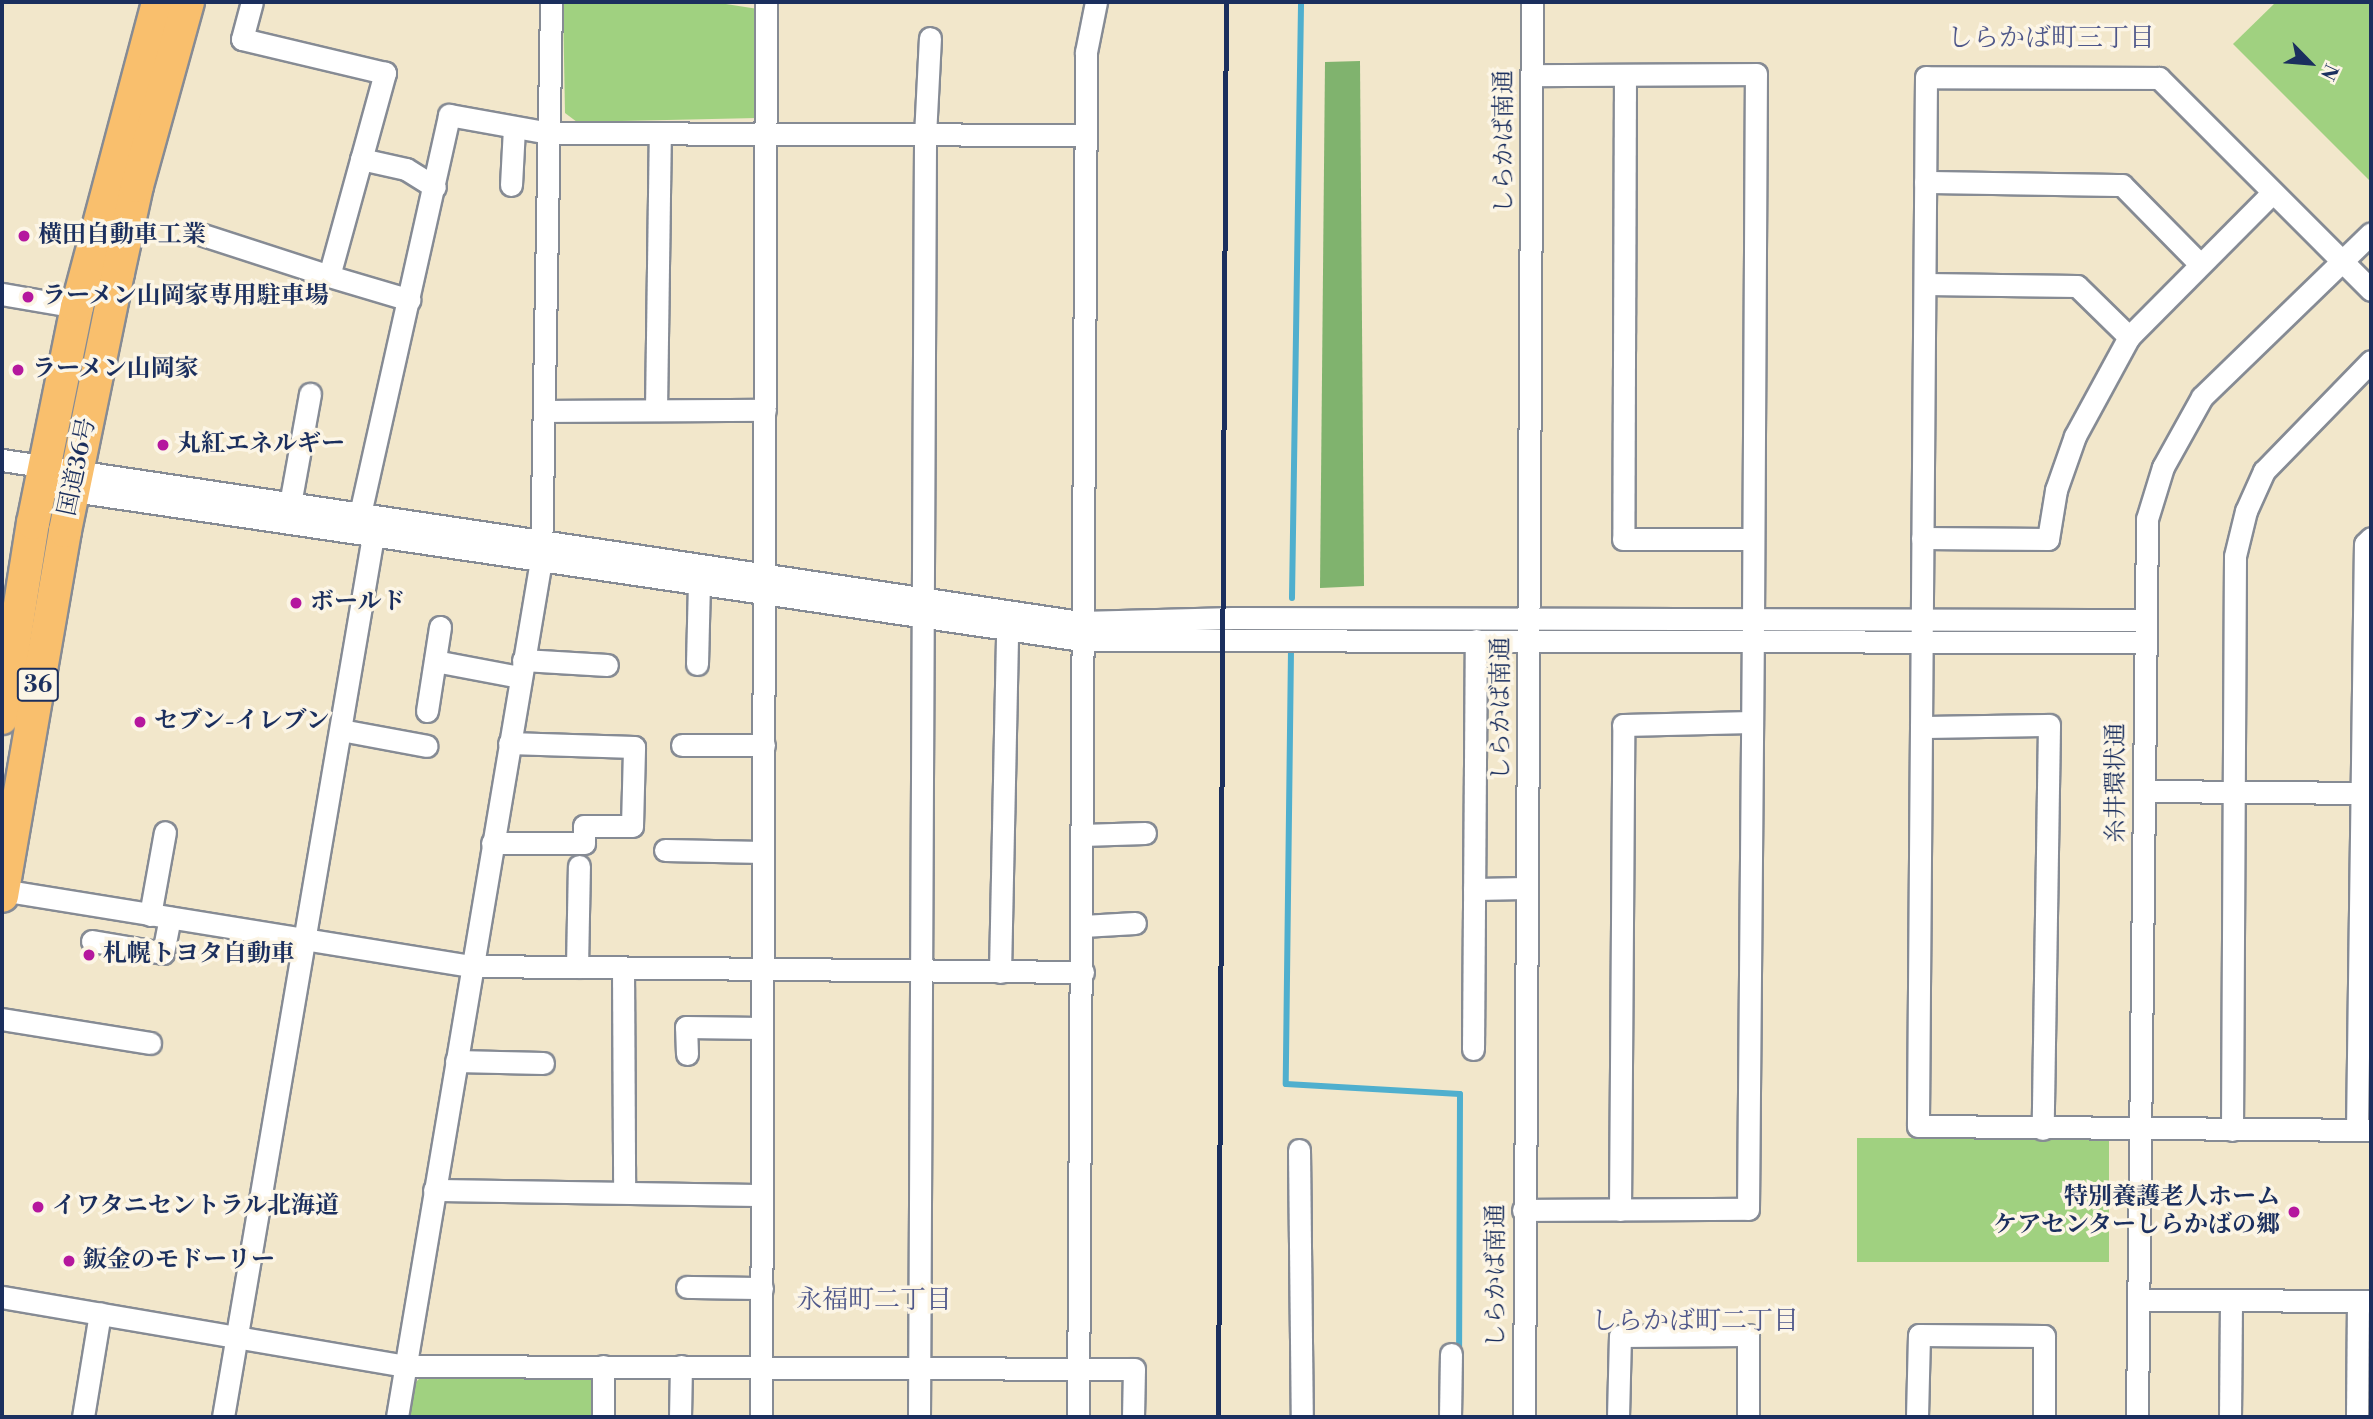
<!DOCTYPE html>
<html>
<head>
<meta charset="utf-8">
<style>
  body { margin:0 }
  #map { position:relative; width:2373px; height:1419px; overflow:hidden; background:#f2e7cb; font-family:"Libre Bodoni","Noto Serif JP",serif }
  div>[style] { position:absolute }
  .green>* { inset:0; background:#a0d180; transform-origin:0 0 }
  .forest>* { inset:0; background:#80b36e }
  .stream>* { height:6px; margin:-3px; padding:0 3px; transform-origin:3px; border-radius:3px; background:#4fafce }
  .roads { filter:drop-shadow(2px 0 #868b94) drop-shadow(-2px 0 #868b94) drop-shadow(0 2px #868b94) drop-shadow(0 -2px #868b94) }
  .minor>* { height:21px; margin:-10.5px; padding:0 10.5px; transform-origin:10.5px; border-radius:10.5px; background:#fff }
  .highway>* { height:32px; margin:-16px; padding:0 16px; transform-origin:16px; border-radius:16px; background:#f9bf6d }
  .rail>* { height:5px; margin:-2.5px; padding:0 2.5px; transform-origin:2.5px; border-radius:2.5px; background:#1b2f5e }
  .dots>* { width:19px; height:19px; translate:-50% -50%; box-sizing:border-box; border:4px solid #fcf5e5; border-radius:50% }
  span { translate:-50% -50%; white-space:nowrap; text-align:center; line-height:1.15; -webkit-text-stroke:7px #fcf5e5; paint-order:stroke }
  .shield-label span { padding:2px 5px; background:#fcf5e5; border:2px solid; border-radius:5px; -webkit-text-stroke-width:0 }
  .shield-label { font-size:23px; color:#1b2f5e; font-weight:700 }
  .street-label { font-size:24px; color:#1b2f5e }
  .poi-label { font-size:24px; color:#1b2f5e; font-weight:700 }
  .left { translate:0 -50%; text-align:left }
  .right { translate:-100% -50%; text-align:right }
  .neighbourhood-label { font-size:26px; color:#4e578a }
  .frame { position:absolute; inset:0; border:4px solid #1b2f5e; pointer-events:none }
  .north { position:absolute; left:2275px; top:28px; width:70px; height:70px; -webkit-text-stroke:5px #fcf5e5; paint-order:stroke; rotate:115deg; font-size:19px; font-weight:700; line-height:28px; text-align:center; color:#1b2f5e }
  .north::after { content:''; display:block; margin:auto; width:24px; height:32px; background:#1b2f5e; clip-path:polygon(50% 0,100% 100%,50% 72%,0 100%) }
</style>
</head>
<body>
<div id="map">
  <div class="green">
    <div style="clip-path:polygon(563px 2px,713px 2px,758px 9px,757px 118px,577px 122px,565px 113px)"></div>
    <div style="clip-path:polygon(2276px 2px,2371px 2px,2371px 182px,2233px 44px)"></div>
    <div style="left:1857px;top:1138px;width:252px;height:124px"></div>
    <div style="clip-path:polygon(590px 1373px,596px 1380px,596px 1417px,409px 1417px,415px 1383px,422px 1376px)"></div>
  </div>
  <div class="forest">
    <div style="clip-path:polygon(1360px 61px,1364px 586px,1320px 588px,1325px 62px)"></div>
  </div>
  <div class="stream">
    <div style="left:1292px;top:598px;width:596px;rotate:-89.13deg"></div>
    <div style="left:1291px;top:650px;width:434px;rotate:90.7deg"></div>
    <div style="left:1286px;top:1084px;width:174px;rotate:3.3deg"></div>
    <div style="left:1460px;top:1094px;width:262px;rotate:90.2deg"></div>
  </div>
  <div class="roads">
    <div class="minor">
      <div style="left:1625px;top:75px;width:464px;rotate:90.2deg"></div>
      <div style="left:1623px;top:539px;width:129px"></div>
      <div style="left:361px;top:159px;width:46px;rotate:12.5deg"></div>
      <div style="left:406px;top:169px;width:34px;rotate:32deg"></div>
      <div style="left:1925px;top:182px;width:197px;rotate:0.9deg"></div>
      <div style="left:2122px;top:185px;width:111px;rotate:45.4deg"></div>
      <div style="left:511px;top:185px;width:58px;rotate:-87deg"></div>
      <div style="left:203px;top:235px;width:133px;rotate:18deg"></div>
      <div style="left:329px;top:276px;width:211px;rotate:-74.6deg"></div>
      <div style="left:385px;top:73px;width:147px;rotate:-166.6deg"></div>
      <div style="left:242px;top:39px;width:38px;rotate:-75deg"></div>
      <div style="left:329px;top:276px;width:84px;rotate:16.5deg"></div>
      <div style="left:1925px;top:284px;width:152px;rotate:0.8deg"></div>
      <div style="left:2077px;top:286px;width:73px;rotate:44.4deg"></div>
      <div style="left:2371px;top:290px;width:300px;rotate:-135deg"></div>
      <div style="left:2159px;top:78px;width:233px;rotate:-179.8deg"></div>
      <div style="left:1926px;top:77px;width:1049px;rotate:90.44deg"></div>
      <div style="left:1918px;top:1126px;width:453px;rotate:0.5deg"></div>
      <div style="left:2px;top:294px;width:76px;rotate:9.8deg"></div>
      <div style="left:656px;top:410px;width:275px;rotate:-89.2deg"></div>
      <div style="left:547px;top:411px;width:218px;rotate:-0.3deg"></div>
      <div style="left:2px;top:460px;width:1090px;rotate:8.55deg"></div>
      <div style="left:1080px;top:622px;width:153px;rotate:-1.5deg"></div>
      <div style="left:1233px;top:618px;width:911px;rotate:0.13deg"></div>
      <div style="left:60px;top:489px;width:1032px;rotate:8.41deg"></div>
      <div style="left:1081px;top:640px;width:1062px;rotate:0.11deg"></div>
      <div style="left:290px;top:504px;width:112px;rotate:-79.7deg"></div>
      <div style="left:360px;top:514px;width:409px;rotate:-77.4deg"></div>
      <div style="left:449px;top:115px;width:102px;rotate:10.2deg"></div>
      <div style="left:549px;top:133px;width:537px;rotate:0.21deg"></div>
      <div style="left:1922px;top:538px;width:126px;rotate:0.5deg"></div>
      <div style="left:2048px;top:539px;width:50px;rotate:-80.7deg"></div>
      <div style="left:2056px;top:490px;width:57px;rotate:-70.6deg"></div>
      <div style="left:2075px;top:436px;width:113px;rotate:-61.4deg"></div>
      <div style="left:2129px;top:337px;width:204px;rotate:-45.2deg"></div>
      <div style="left:523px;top:660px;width:84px;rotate:3.4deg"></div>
      <div style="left:435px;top:661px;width:86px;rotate:10.7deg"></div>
      <div style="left:697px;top:664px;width:81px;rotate:-88.6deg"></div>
      <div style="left:427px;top:711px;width:85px;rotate:-81.2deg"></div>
      <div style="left:1921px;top:727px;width:128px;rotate:-0.9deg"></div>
      <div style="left:2049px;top:725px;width:404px;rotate:90.9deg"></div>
      <div style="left:341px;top:730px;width:87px;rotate:10.5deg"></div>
      <div style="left:682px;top:745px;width:82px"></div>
      <div style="left:2144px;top:791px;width:227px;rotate:0.5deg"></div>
      <div style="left:1082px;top:835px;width:63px;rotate:-1.8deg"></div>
      <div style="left:492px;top:843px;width:92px"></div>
      <div style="left:584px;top:843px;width:17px;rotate:-90deg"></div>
      <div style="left:584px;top:826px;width:48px"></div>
      <div style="left:632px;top:826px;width:79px;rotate:-88.5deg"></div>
      <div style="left:634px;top:747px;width:125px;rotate:-178.2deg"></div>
      <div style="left:665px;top:850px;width:98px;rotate:1.2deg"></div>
      <div style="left:1474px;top:889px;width:52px;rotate:-1.1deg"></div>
      <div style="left:2px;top:890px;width:476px;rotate:9.2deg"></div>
      <div style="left:472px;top:966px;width:611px;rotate:0.56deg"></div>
      <div style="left:150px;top:915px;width:84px;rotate:-79.8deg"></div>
      <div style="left:1083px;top:926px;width:52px;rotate:-3.3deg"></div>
      <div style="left:92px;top:941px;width:72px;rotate:9.6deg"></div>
      <div style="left:163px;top:953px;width:36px;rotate:-79deg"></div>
      <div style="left:577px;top:967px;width:101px;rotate:-88.9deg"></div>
      <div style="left:623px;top:968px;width:224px;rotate:89.7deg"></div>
      <div style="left:1000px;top:972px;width:344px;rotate:-88.8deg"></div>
      <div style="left:2px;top:1019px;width:150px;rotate:9.2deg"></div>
      <div style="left:1473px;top:1049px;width:409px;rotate:-89.6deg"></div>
      <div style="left:687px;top:1054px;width:27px;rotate:-92deg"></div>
      <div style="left:686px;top:1027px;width:75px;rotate:0.8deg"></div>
      <div style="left:456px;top:1061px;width:87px;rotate:1.3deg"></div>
      <div style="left:2232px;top:1130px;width:574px;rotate:-89.7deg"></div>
      <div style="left:2235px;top:556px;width:46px;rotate:-76.3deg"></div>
      <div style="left:2246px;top:511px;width:44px;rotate:-65.8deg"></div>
      <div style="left:2264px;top:471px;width:153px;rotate:-45.8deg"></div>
      <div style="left:2357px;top:1130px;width:586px;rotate:-89.22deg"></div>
      <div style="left:2365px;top:544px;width:8px;rotate:-45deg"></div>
      <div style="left:1299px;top:1150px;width:267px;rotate:89.4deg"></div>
      <div style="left:434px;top:1190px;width:328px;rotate:0.9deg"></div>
      <div style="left:1523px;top:1210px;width:225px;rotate:-0.3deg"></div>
      <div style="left:1748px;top:1209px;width:588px;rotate:-89.51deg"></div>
      <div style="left:1753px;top:621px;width:547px;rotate:-89.69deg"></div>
      <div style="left:1756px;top:74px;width:225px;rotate:179.7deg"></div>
      <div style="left:1620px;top:1210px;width:485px;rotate:-89.6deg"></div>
      <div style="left:1623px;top:725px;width:129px;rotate:-1.3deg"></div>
      <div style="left:687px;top:1287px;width:75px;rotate:0.8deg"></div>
      <div style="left:2px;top:1297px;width:410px;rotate:9.7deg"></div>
      <div style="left:406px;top:1366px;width:728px;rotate:0.24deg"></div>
      <div style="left:1134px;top:1369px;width:48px;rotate:91.2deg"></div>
      <div style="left:2138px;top:1300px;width:233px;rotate:0.2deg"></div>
      <div style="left:83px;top:1417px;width:105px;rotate:-80.7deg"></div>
      <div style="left:223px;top:1417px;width:894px;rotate:-80.34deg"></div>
      <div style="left:397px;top:1417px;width:869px;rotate:-80.46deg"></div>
      <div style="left:541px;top:560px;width:558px;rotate:-88.97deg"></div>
      <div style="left:603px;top:1417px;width:51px;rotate:-90deg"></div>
      <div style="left:680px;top:1417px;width:51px;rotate:-88.9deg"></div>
      <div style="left:761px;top:1417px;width:1415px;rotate:-89.8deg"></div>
      <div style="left:919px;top:1417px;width:1281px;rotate:-89.73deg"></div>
      <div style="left:925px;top:136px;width:98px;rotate:-87.1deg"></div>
      <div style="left:1078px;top:1417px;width:1365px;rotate:-89.66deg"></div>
      <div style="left:1086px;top:52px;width:51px;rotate:-78.7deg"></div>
      <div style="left:1450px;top:1417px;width:63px;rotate:-89.1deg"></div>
      <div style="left:1524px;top:1417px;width:1415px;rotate:-89.68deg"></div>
      <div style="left:1618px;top:1417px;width:81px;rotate:-88.6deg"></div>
      <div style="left:1620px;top:1336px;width:128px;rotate:-0.4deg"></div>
      <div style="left:1748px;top:1335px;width:82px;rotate:90deg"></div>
      <div style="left:1917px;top:1417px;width:82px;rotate:-88.6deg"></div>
      <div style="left:1919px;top:1335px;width:125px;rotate:0.5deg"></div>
      <div style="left:2044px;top:1336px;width:81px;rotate:90deg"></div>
      <div style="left:2137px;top:1417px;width:898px;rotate:-89.36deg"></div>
      <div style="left:2147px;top:519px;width:54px;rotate:-72.9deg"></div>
      <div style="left:2163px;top:467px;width:80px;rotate:-60.9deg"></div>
      <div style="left:2202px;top:397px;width:235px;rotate:-44.1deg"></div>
      <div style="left:2230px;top:1417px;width:117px;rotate:-89.5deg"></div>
      <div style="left:2357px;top:1417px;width:116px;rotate:-89.5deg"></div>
    </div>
    <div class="highway">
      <div style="left:2px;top:718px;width:197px;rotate:-81deg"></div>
      <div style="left:33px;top:523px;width:220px;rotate:-78.5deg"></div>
      <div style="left:77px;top:307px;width:316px;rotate:-75.1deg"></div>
      <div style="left:2px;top:896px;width:370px;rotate:-80.2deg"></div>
      <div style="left:65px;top:531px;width:263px;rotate:-78.4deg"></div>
      <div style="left:118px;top:273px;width:89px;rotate:-77.7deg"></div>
      <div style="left:137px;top:186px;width:191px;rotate:-74.5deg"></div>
    </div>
  </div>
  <div class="rail">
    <div style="left:1218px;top:1417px;width:1415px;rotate:-89.68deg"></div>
  </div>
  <div class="dots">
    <div style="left:24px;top:236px;background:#b5179e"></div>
    <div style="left:28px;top:297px;background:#b5179e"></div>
    <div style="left:18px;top:370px;background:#b5179e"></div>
    <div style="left:163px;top:445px;background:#b5179e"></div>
    <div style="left:296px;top:603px;background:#b5179e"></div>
    <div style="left:140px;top:722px;background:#b5179e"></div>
    <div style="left:89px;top:955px;background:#b5179e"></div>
    <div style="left:38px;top:1207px;background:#b5179e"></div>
    <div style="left:2294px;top:1212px;background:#b5179e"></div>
    <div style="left:69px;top:1261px;background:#b5179e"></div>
  </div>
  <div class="shield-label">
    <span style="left:38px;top:685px">36</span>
  </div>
  <div class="street-label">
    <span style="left:1505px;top:142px;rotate:-90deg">しらかば南通</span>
    <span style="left:78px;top:467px;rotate:-78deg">国道36号</span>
    <span style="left:1502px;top:709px;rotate:-90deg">しらかば南通</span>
    <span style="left:2117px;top:783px;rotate:-90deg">糸井環状通</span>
    <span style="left:1497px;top:1276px;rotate:-90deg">しらかば南通</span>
  </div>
  <div class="poi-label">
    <span class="left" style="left:38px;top:236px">横田自動車工業</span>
    <span class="left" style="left:42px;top:297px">ラーメン山岡家専用駐車場</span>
    <span class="left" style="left:32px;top:370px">ラーメン山岡家</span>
    <span class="left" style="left:177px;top:445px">丸紅エネルギー</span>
    <span class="left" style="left:310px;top:603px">ボールド</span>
    <span class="left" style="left:154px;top:722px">セブン-イレブン</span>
    <span class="left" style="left:103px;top:955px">札幌トヨタ自動車</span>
    <span class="right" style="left:2280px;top:1212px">特別養護老人ホーム<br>ケアセンターしらかばの郷</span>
    <span class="left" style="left:52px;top:1207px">イワタニセントラル北海道</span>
    <span class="left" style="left:83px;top:1261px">鈑金のモドーリー</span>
  </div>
  <div class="neighbourhood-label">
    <span style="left:2051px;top:39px">しらかば町三丁目</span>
    <span style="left:874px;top:1301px">永福町二丁目</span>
    <span style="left:1695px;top:1322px">しらかば町二丁目</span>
  </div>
  <div class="frame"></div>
  <div class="north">N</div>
</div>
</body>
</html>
